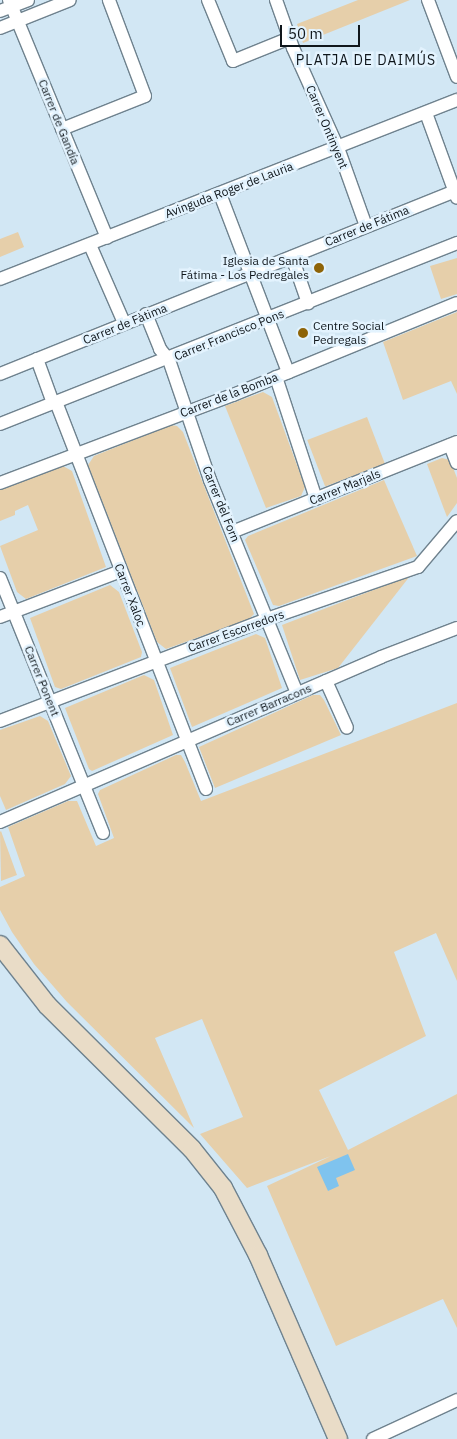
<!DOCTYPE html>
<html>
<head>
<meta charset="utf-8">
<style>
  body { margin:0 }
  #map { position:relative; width:457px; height:1439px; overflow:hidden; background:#d2e7f4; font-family:"IBM Plex Sans",sans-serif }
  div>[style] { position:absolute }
  .green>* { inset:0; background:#e6cfaa; transform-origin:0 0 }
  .water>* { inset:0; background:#7fc3ee }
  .roads { filter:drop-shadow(1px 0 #6f828e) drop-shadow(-1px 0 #6f828e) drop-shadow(0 1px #6f828e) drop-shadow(0 -1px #6f828e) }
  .street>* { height:12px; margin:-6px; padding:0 6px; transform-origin:6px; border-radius:6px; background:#fff }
  .secondary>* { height:18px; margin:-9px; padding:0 9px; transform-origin:9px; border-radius:9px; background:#e9dcc7 }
  .dots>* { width:14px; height:14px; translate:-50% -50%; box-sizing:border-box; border:2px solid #e3f3fe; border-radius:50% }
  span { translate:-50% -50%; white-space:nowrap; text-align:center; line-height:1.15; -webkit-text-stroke:5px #e3f3fe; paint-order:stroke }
  .street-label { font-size:12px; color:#0f161b }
  .poi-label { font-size:12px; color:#0f161b }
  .right { translate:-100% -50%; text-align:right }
  .left { translate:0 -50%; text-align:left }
  .neighbourhood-label { font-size:14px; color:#0f161b; letter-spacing:1px }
  .scale { position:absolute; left:280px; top:25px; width:80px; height:22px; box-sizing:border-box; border:2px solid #0f161b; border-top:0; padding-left:6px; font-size:15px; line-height:18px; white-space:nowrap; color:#0f161b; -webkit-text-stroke:4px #e3f3fe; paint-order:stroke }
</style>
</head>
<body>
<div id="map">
  <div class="green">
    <div style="clip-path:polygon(358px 0,410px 0,303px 43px,297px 24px)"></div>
    <div style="clip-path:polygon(18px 232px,24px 247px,0 257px,0 239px)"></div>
    <div style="clip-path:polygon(457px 258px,457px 294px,441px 299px,430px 266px)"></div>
    <div style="clip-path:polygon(457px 312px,457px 394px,451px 381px,403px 400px,383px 342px)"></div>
    <div style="clip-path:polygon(263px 392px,272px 397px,305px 487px,301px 496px,266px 508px,225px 406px)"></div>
    <div style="left:367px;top:417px;width:50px;height:64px;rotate:69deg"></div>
    <div style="clip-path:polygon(171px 425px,177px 426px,183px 432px,254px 614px,249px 619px,166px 649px,157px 642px,88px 465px,94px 456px)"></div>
    <div style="clip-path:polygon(442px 458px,450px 460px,457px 478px,457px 503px,447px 517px,427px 464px)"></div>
    <div style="clip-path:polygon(63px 466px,72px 471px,106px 567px,26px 599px,17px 592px,0 546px,38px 530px,28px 505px,15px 511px,15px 515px,0 521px,0 490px)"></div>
    <div style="clip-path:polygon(384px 480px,417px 556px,279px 606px,273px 605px,245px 540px,248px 536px)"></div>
    <div style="clip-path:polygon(410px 576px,338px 668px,300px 680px,282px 625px)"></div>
    <div style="clip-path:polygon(110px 585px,119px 592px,142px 652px,141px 657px,61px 689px,55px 687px,30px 618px)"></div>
    <div style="clip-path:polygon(256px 634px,265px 638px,282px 688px,192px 727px,170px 668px)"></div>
    <div style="clip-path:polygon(144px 675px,154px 680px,173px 735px,92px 771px,89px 769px,65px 708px)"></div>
    <div style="clip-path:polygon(313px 695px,320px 695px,324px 700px,341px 735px,215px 788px,199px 747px)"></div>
    <div style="clip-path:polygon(457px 703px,457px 981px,436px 933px,394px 952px,426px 1036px,319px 1090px,348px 1150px,457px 1094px,457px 1328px,443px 1299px,336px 1346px,267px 1186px,331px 1156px,247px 1188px,200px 1134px,243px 1117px,202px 1019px,155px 1038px,194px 1128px,67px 1002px,34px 964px,12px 932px,0 910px,0 887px,25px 876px,8px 827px,68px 801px,77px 801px,96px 846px,114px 838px,98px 794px,100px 790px,176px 755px,181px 755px,185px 762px,201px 801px)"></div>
    <div style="clip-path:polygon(40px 716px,48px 721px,71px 776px,65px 784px,6px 810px,0 796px,0 730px)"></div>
    <div style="clip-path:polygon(1px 831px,17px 875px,1px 881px,0 832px)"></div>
  </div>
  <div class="water">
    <div style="clip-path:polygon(348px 1154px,355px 1170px,336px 1178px,339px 1186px,328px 1191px,317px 1167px)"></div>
  </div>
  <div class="roads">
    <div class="street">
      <div style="left:9px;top:0;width:257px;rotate:67.6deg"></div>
      <div style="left:208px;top:0;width:66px;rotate:67.7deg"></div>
      <div style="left:233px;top:61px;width:61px;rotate:-22deg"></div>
      <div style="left:276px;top:0;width:51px;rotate:70.5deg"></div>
      <div style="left:293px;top:48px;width:110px;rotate:65.8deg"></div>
      <div style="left:338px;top:148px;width:83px;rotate:70.3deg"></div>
      <div style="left:428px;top:0;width:82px;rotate:69.4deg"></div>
      <div style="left:0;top:11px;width:30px;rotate:-21deg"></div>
      <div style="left:0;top:28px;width:75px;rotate:-21.8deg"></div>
      <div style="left:426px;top:113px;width:90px;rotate:70deg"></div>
      <div style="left:62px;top:129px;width:89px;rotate:-21.7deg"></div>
      <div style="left:145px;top:96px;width:103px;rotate:-110.6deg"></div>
      <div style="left:220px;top:194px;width:191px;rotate:69.1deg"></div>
      <div style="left:90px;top:245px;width:85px;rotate:66.4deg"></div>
      <div style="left:292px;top:257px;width:49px;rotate:70.8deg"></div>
      <div style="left:0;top:279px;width:491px;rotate:-21.4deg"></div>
      <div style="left:146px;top:314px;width:38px;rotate:68deg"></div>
      <div style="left:160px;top:349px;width:14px;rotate:51deg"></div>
      <div style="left:169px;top:360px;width:127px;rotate:71.1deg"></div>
      <div style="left:210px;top:480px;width:230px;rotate:67.8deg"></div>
      <div style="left:37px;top:359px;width:47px;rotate:70deg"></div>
      <div style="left:0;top:374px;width:493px;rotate:-21.9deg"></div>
      <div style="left:276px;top:377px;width:128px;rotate:71.8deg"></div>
      <div style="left:56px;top:402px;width:415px;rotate:68.8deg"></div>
      <div style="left:0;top:424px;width:492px;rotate:-21.6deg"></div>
      <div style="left:450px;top:445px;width:19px;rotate:69deg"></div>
      <div style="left:0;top:483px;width:249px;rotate:-20.7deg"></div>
      <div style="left:233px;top:395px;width:242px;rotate:-22.3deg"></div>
      <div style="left:232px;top:532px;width:242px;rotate:-21.8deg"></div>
      <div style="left:0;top:578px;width:275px;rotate:68deg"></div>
      <div style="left:0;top:617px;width:129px;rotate:-20.8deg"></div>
      <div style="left:326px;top:681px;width:51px;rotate:65.9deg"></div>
      <div style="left:0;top:721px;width:283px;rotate:-20.9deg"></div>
      <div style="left:264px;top:620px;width:163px;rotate:-19deg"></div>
      <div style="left:418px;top:567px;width:60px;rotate:-49.7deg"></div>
      <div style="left:0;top:822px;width:415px;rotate:-23.4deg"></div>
      <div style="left:381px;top:657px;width:81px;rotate:-20.9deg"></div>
      <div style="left:373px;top:1439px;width:93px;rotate:-24.9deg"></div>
    </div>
    <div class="secondary">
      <div style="left:0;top:945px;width:76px;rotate:51.9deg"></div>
      <div style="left:47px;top:1005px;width:204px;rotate:44.8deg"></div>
      <div style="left:192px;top:1149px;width:50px;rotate:51.5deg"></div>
      <div style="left:223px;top:1188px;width:76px;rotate:62.4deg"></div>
      <div style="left:258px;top:1255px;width:201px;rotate:66.5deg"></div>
    </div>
  </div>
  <div class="dots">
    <div style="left:319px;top:268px;background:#8e6408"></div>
    <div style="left:303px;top:333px;background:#8e6408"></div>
  </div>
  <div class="street-label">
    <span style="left:59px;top:122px;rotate:68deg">Carrer de Gandía</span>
    <span style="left:327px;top:127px;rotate:67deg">Carrer Ontinyent</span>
    <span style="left:229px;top:190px;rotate:-21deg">Avinguda Roger de Lauria</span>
    <span style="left:367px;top:226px;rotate:-22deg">Carrer de Fátima</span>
    <span style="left:125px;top:324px;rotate:-22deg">Carrer de Fàtima</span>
    <span style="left:229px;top:335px;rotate:-22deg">Carrer Francisco Pons</span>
    <span style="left:229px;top:395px;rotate:-21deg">Carrer de la Bomba</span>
    <span style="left:345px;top:487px;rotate:-22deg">Carrer Marjals</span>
    <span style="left:221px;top:504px;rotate:68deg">Carrer del Forn</span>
    <span style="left:130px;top:595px;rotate:69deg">Carrer Xaloc</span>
    <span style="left:236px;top:631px;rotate:-20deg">Carrer Escorredors</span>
    <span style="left:42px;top:681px;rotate:68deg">Carrer Ponent</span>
    <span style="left:269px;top:705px;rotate:-23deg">Carrer Barracons</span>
  </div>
  <div class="poi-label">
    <span class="right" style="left:309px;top:268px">Iglesia de Santa<br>Fátima - Los Pedregales</span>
    <span class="left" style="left:313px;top:333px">Centre Social<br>Pedregals</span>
  </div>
  <div class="neighbourhood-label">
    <span style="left:366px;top:60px">PLATJA DE DAIMÚS</span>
  </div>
  <div class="scale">50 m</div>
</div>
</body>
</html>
